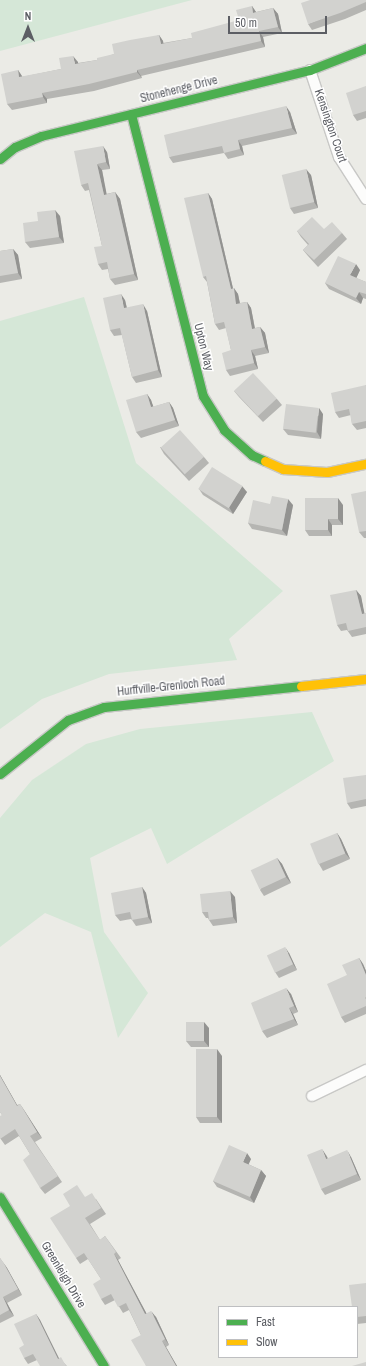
<!DOCTYPE html>
<html>
<head>
<meta charset="utf-8">
<style>
  body { margin:0 }
  #map { position:relative; width:366px; height:1366px; overflow:hidden; background:#ebebe6; font-family:"Archivo Narrow",sans-serif }
  div>[style] { position:absolute }
  .green>* { inset:0; background:#d5e7d7 }
  .roads { filter:drop-shadow(1px 0 #c8c8c6) drop-shadow(-1px 0 #c8c8c6) drop-shadow(0 1px #c8c8c6) drop-shadow(0 -1px #c8c8c6) }
  .street>* { height:10px; margin:-5px; padding:0 5px; transform-origin:5px; border-radius:5px; background:#fcfcfb }
  .fast>* { height:9px; margin:-4.5px; padding:0 4.5px; transform-origin:4.5px; border-radius:4.5px; background:#4caf50 }
  .slow>* { height:9px; margin:-4.5px; padding:0 4.5px; transform-origin:4.5px; border-radius:4.5px; background:#ffc107 }
  .wall>* { inset:0; background:#b5b5b2 }
  .shaded-wall>* { inset:0; background:#939391 }
  .building>* { inset:0; background:#d2d2cf; transform-origin:0 0 }
  span { translate:-50% -50%; white-space:nowrap; text-align:center; line-height:1.15; -webkit-text-stroke:3px #fff; paint-order:stroke }
  .street-label { font-size:12px; color:#5c5e64 }
  .legend { position:absolute; left:218px; top:1306px; width:140px; height:52px; box-sizing:border-box; background:#fff; border:1px solid #bebfc1; margin:0; padding:5px 7px; list-style:none; font-size:12px; color:#5c5e64 }
  .legend li { display:flex; align-items:center; gap:8px; height:20px }
  .legend b { width:20px; border:1px solid #bebfc1 }
  .north { position:absolute; left:8px; top:8px; width:40px; height:40px; -webkit-text-stroke:3px #fff; paint-order:stroke; rotate:0deg; font-size:11px; font-weight:700; line-height:16px; text-align:center; color:#5c5e64 }
  .north::after { content:''; display:block; margin:auto; width:14px; height:18px; background:#5c5e64; clip-path:polygon(50% 0,100% 100%,50% 72%,0 100%) }
  .scale { position:absolute; left:228px; top:16px; width:99px; height:18px; box-sizing:border-box; border:2px solid #5c5e64; border-top:0; padding-left:5px; font-size:12px; line-height:14px; white-space:nowrap; color:#5c5e64; -webkit-text-stroke:3px #fff; paint-order:stroke }
</style>
</head>
<body>
<div id="map">
  <div class="green">
    <div style="clip-path:polygon(0 0,192px 0,0 51px)"></div>
    <div style="clip-path:polygon(84px 297px,136px 463px,283px 591px,229px 639px,237px 660px,109px 674px,42px 699px,0 729px,0 321px)"></div>
    <div style="clip-path:polygon(312px 712px,334px 761px,167px 864px,151px 828px,90px 858px,104px 932px,148px 993px,118px 1038px,91px 932px,45px 913px,0 947px,0 818px,32px 780px,86px 744px,140px 729px)"></div>
  </div>
  <div class="roads">
    <div class="street">
      <div style="left:310px;top:70px;width:92px;rotate:71.6deg"></div>
      <div style="left:339px;top:157px;width:50px;rotate:57.3deg"></div>
      <div style="left:312px;top:1096px;width:60px;rotate:-25.7deg"></div>
    </div>
    <div class="fast">
      <div style="left:131px;top:114px;width:291px;rotate:75.7deg"></div>
      <div style="left:203px;top:396px;width:40px;rotate:58deg"></div>
      <div style="left:224px;top:430px;width:38px;rotate:42deg"></div>
      <div style="left:252px;top:455px;width:14px;rotate:25deg"></div>
      <div style="left:0;top:159px;width:19px;rotate:-39deg"></div>
      <div style="left:15px;top:147px;width:28px;rotate:-23deg"></div>
      <div style="left:41px;top:136px;width:277px;rotate:-13.8deg"></div>
      <div style="left:310px;top:70px;width:60px;rotate:-21.4deg"></div>
      <div style="left:0;top:774px;width:87px;rotate:-38.5deg"></div>
      <div style="left:68px;top:720px;width:38px;rotate:-20deg"></div>
      <div style="left:104px;top:707px;width:198px;rotate:-6.1deg"></div>
      <div style="left:0;top:1197px;width:198px;rotate:58.4deg"></div>
    </div>
    <div class="slow">
      <div style="left:265px;top:461px;width:20px;rotate:24deg"></div>
      <div style="left:283px;top:469px;width:44px;rotate:3.9deg"></div>
      <div style="left:327px;top:472px;width:40px;rotate:-12deg"></div>
      <div style="left:301px;top:686px;width:65px;rotate:-6.1deg"></div>
    </div>
  </div>
  <div class="wall">
    <div style="clip-path:polygon(366px 0,366px 10px,345px 19px,312px 30px,308px 24px)"></div>
    <div style="clip-path:polygon(252px 6px,256px 12px,273px 8px,278px 14px,282px 33px,263px 37px,265px 47px,141px 76px,142px 78px,94px 91px,47px 99px,47px 103px,12px 110px,7px 104px,18px 70px,22px 77px,61px 69px,78px 62px,78px 63px,97px 60px,114px 54px,159px 35px,163px 41px,163px 43px,192px 38px,239px 20px)"></div>
    <div style="clip-path:polygon(366px 86px,366px 118px,357px 121px,353px 115px)"></div>
    <div style="clip-path:polygon(290px 112px,297px 134px,242px 146px,244px 155px,228px 159px,224px 153px,173px 163px,169px 157px)"></div>
    <div style="clip-path:polygon(107px 152px,110px 169px,102px 170px,106px 194px,115px 192px,120px 199px,138px 280px,115px 285px,110px 279px,108px 269px,102px 270px,98px 264px,102px 246px,89px 190px,85px 191px,81px 185px)"></div>
    <div style="clip-path:polygon(311px 175px,318px 208px,294px 214px,290px 208px)"></div>
    <div style="clip-path:polygon(208px 193px,212px 199px,233px 288px,238px 294px,240px 303px,247px 302px,251px 308px,255px 328px,260px 327px,265px 333px,269px 353px,255px 356px,258px 369px,230px 376px,226px 370px,231px 350px,226px 328px,219px 330px,215px 324px,207px 282px,203px 277px)"></div>
    <div style="clip-path:polygon(60px 216px,64px 243px,30px 248px,25px 242px,38px 221px)"></div>
    <div style="clip-path:polygon(324px 229px,342px 233px,347px 239px,318px 267px,308px 256px,303px 250px,308px 245px,301px 237px,297px 231px)"></div>
    <div style="clip-path:polygon(13px 249px,18px 255px,22px 279px,0 283px,0 251px)"></div>
    <div style="clip-path:polygon(360px 270px,356px 278px,366px 282px,366px 299px,363px 298px,361px 304px,329px 289px,325px 283px)"></div>
    <div style="clip-path:polygon(125px 300px,127px 308px,147px 311px,162px 377px,136px 383px,132px 377px,122px 335px,114px 336px,110px 330px)"></div>
    <div style="clip-path:polygon(366px 385px,366px 428px,357px 430px,352px 424px,351px 415px,339px 418px,335px 412px)"></div>
    <div style="clip-path:polygon(234px 391px,277px 399px,282px 405px,263px 422px,239px 397px)"></div>
    <div style="clip-path:polygon(147px 394px,151px 400px,153px 407px,169px 402px,173px 408px,179px 426px,141px 438px,136px 432px)"></div>
    <div style="clip-path:polygon(323px 414px,321px 439px,288px 435px,283px 429px)"></div>
    <div style="clip-path:polygon(160px 447px,204px 457px,209px 463px,189px 481px,164px 454px)"></div>
    <div style="clip-path:polygon(199px 489px,247px 492px,233px 514px,203px 495px)"></div>
    <div style="clip-path:polygon(366px 491px,366px 538px,364px 538px,359px 532px)"></div>
    <div style="clip-path:polygon(270px 504px,293px 505px,287px 536px,252px 529px,248px 523px)"></div>
    <div style="clip-path:polygon(343px 505px,343px 525px,332px 525px,332px 536px,309px 536px,305px 530px)"></div>
    <div style="clip-path:polygon(356px 590px,361px 596px,364px 614px,366px 613px,366px 634px,352px 637px,347px 630px,341px 631px,337px 625px)"></div>
    <div style="clip-path:polygon(366px 775px,366px 806px,351px 809px,347px 803px)"></div>
    <div style="clip-path:polygon(337px 833px,341px 839px,350px 859px,323px 871px,319px 864px)"></div>
    <div style="clip-path:polygon(277px 858px,282px 864px,291px 883px,264px 896px,260px 890px)"></div>
    <div style="clip-path:polygon(142px 887px,146px 893px,152px 923px,136px 926px,132px 920px,131px 919px,120px 921px,115px 915px)"></div>
    <div style="clip-path:polygon(235px 897px,237px 923px,213px 926px,209px 920px,208px 918px,206px 918px,202px 912px)"></div>
    <div style="clip-path:polygon(289px 953px,297px 970px,279px 978px,275px 972px)"></div>
    <div style="clip-path:polygon(359px 958px,363px 964px,366px 971px,366px 1014px,345px 1023px,341px 1017px,347px 975px)"></div>
    <div style="clip-path:polygon(291px 994px,298px 1012px,293px 1014px,298px 1025px,267px 1038px,262px 1031px)"></div>
    <div style="clip-path:polygon(209px 1028px,209px 1047px,191px 1047px,186px 1041px)"></div>
    <div style="clip-path:polygon(222px 1056px,222px 1123px,200px 1123px,196px 1117px)"></div>
    <div style="clip-path:polygon(0 1075px,17px 1105px,20px 1104px,42px 1138px,35px 1142px,62px 1182px,45px 1194px,40px 1188px,30px 1154px,19px 1136px,5px 1145px,0 1138px,2px 1115px,0 1112px)"></div>
    <div style="clip-path:polygon(326px 1155px,328px 1158px,351px 1157px,361px 1180px,325px 1195px,321px 1189px)"></div>
    <div style="clip-path:polygon(251px 1159px,248px 1164px,261px 1170px,266px 1176px,254px 1203px,217px 1187px,213px 1181px)"></div>
    <div style="clip-path:polygon(85px 1197px,96px 1199px,106px 1214px,90px 1224px,100px 1240px,105px 1236px,121px 1258px,118px 1260px,146px 1313px,156px 1317px,169px 1345px,166px 1347px,177px 1366px,146px 1366px,141px 1335px,129px 1310px,123px 1313px,115px 1300px,105px 1305px,101px 1299px,101px 1279px,88px 1259px,80px 1264px,76px 1258px)"></div>
    <div style="clip-path:polygon(0 1258px,7px 1268px,22px 1295px,7px 1303px,14px 1316px,0 1323px)"></div>
    <div style="clip-path:polygon(366px 1283px,366px 1323px,357px 1324px,357px 1307px)"></div>
    <div style="clip-path:polygon(36px 1314px,40px 1320px,59px 1358px,67px 1366px,37px 1360px,28px 1364px,24px 1358px,24px 1345px)"></div>
  </div>
  <div class="shaded-wall">
    <div style="clip-path:polygon(252px 6px,256px 12px,253px 13px)"></div>
    <div style="clip-path:polygon(273px 8px,278px 14px,282px 33px,278px 27px)"></div>
    <div style="clip-path:polygon(259px 31px,263px 37px,265px 47px,261px 41px)"></div>
    <div style="clip-path:polygon(159px 35px,163px 41px,165px 50px,161px 44px)"></div>
    <div style="clip-path:polygon(73px 56px,78px 62px,79px 70px,75px 64px)"></div>
    <div style="clip-path:polygon(18px 70px,22px 76px,24px 84px,19px 77px)"></div>
    <div style="clip-path:polygon(137px 70px,141px 76px,142px 78px,137px 72px)"></div>
    <div style="clip-path:polygon(42px 93px,47px 99px,47px 103px,43px 97px)"></div>
    <div style="clip-path:polygon(286px 106px,290px 112px,297px 134px,292px 128px)"></div>
    <div style="clip-path:polygon(238px 140px,242px 146px,244px 155px,240px 149px)"></div>
    <div style="clip-path:polygon(103px 146px,107px 152px,110px 169px,106px 162px)"></div>
    <div style="clip-path:polygon(97px 164px,102px 170px,108px 201px,104px 195px)"></div>
    <div style="clip-path:polygon(306px 169px,311px 175px,318px 208px,314px 202px)"></div>
    <div style="clip-path:polygon(115px 192px,120px 199px,138px 280px,134px 274px)"></div>
    <div style="clip-path:polygon(208px 193px,212px 199px,234px 293px,234px 288px,238px 294px,241px 310px,236px 304px,231px 289px)"></div>
    <div style="clip-path:polygon(55px 210px,60px 216px,64px 243px,59px 237px)"></div>
    <div style="clip-path:polygon(13px 249px,18px 255px,22px 279px,18px 273px)"></div>
    <div style="clip-path:polygon(356px 264px,360px 270px,355px 281px,350px 275px)"></div>
    <div style="clip-path:polygon(359px 292px,363px 298px,361px 304px,356px 298px)"></div>
    <div style="clip-path:polygon(121px 294px,125px 300px,128px 314px,124px 308px)"></div>
    <div style="clip-path:polygon(247px 302px,251px 308px,256px 335px,252px 329px)"></div>
    <div style="clip-path:polygon(143px 304px,147px 311px,162px 377px,158px 370px)"></div>
    <div style="clip-path:polygon(260px 327px,265px 333px,269px 353px,265px 347px)"></div>
    <div style="clip-path:polygon(251px 350px,255px 356px,258px 369px,254px 363px)"></div>
    <div style="clip-path:polygon(147px 394px,151px 400px,156px 414px,151px 407px)"></div>
    <div style="clip-path:polygon(169px 402px,173px 408px,179px 426px,175px 420px)"></div>
    <div style="clip-path:polygon(319px 408px,323px 414px,321px 439px,317px 432px)"></div>
    <div style="clip-path:polygon(242px 486px,247px 492px,233px 514px,229px 507px)"></div>
    <div style="clip-path:polygon(338px 498px,343px 505px,343px 525px,338px 519px)"></div>
    <div style="clip-path:polygon(288px 499px,293px 505px,287px 536px,282px 530px)"></div>
    <div style="clip-path:polygon(328px 519px,332px 525px,332px 536px,328px 530px)"></div>
    <div style="clip-path:polygon(356px 590px,361px 596px,366px 621px,362px 614px)"></div>
    <div style="clip-path:polygon(337px 833px,341px 839px,350px 859px,345px 853px)"></div>
    <div style="clip-path:polygon(277px 858px,282px 864px,291px 883px,286px 877px)"></div>
    <div style="clip-path:polygon(142px 887px,146px 893px,152px 923px,148px 917px)"></div>
    <div style="clip-path:polygon(230px 891px,235px 897px,237px 923px,233px 917px)"></div>
    <div style="clip-path:polygon(285px 947px,289px 953px,297px 970px,293px 964px)"></div>
    <div style="clip-path:polygon(359px 958px,363px 964px,366px 971px,366px 975px)"></div>
    <div style="clip-path:polygon(286px 988px,291px 994px,298px 1012px,294px 1006px)"></div>
    <div style="clip-path:polygon(289px 1008px,293px 1014px,298px 1025px,294px 1019px)"></div>
    <div style="clip-path:polygon(204px 1022px,209px 1028px,209px 1047px,204px 1041px)"></div>
    <div style="clip-path:polygon(217px 1049px,222px 1056px,222px 1123px,217px 1117px)"></div>
    <div style="clip-path:polygon(0 1075px,21px 1112px,17px 1106px,0 1076px)"></div>
    <div style="clip-path:polygon(20px 1104px,24px 1110px,42px 1138px,37px 1132px)"></div>
    <div style="clip-path:polygon(322px 1149px,326px 1155px,330px 1165px,326px 1159px)"></div>
    <div style="clip-path:polygon(347px 1150px,351px 1157px,361px 1180px,357px 1174px)"></div>
    <div style="clip-path:polygon(247px 1153px,251px 1159px,247px 1168px,243px 1162px)"></div>
    <div style="clip-path:polygon(261px 1170px,266px 1176px,254px 1203px,250px 1197px)"></div>
    <div style="clip-path:polygon(114px 1254px,118px 1260px,150px 1320px,145px 1314px)"></div>
    <div style="clip-path:polygon(3px 1262px,7px 1268px,22px 1295px,18px 1289px)"></div>
    <div style="clip-path:polygon(3px 1297px,7px 1303px,14px 1316px,9px 1310px)"></div>
    <div style="clip-path:polygon(151px 1311px,156px 1317px,169px 1345px,165px 1339px)"></div>
    <div style="clip-path:polygon(36px 1314px,40px 1320px,62px 1365px,58px 1359px)"></div>
    <div style="clip-path:polygon(162px 1341px,166px 1347px,177px 1366px,176px 1366px)"></div>
  </div>
  <div class="building">
    <div style="clip-path:polygon(310px 0,366px 0,366px 2px,340px 13px,308px 24px,301px 3px)"></div>
    <div style="clip-path:polygon(252px 6px,253px 13px,273px 8px,278px 27px,259px 31px,261px 41px,137px 70px,137px 72px,89px 84px,42px 93px,43px 97px,7px 104px,1px 74px,18px 70px,19px 77px,61px 69px,59px 58px,73px 56px,75px 64px,97px 60px,97px 58px,114px 54px,112px 44px,130px 40px,159px 35px,161px 44px,192px 38px,191px 33px,239px 20px,236px 10px)"></div>
    <div style="clip-path:polygon(366px 86px,366px 111px,353px 115px,346px 93px)"></div>
    <div style="clip-path:polygon(286px 106px,292px 128px,238px 140px,240px 149px,224px 153px,222px 146px,169px 157px,164px 135px)"></div>
    <div style="clip-path:polygon(103px 146px,106px 162px,97px 164px,104px 195px,115px 192px,134px 274px,110px 279px,107px 262px,98px 264px,94px 247px,102px 246px,88px 183px,81px 185px,74px 151px)"></div>
    <div style="left:306px;top:169px;width:34px;height:25px;rotate:76deg"></div>
    <div style="clip-path:polygon(208px 193px,231px 289px,234px 288px,236px 304px,247px 302px,252px 329px,260px 327px,265px 347px,251px 350px,254px 363px,226px 370px,222px 353px,231px 350px,224px 322px,215px 324px,206px 276px,203px 277px,184px 198px)"></div>
    <div style="clip-path:polygon(55px 210px,59px 237px,25px 242px,23px 223px,38px 221px,37px 212px)"></div>
    <div style="clip-path:polygon(312px 217px,324px 229px,332px 222px,342px 233px,314px 260px,303px 250px,309px 244px,297px 231px)"></div>
    <div style="clip-path:polygon(13px 249px,18px 273px,0 276px,0 251px)"></div>
    <div style="clip-path:polygon(338px 256px,356px 264px,350px 275px,366px 282px,366px 294px,359px 292px,356px 298px,325px 283px)"></div>
    <div style="clip-path:polygon(121px 294px,124px 308px,143px 304px,158px 370px,132px 377px,120px 328px,110px 330px,103px 298px)"></div>
    <div style="left:253px;top:373px;width:35px;height:26px;rotate:47deg"></div>
    <div style="clip-path:polygon(366px 385px,366px 421px,352px 424px,349px 409px,335px 412px,331px 393px)"></div>
    <div style="clip-path:polygon(147px 394px,151px 407px,169px 402px,175px 420px,136px 432px,126px 400px)"></div>
    <div style="left:286px;top:404px;width:33px;height:25px;rotate:7deg"></div>
    <div style="left:180px;top:430px;width:36px;height:26px;rotate:48deg"></div>
    <div style="left:212px;top:467px;width:36px;height:26px;rotate:32deg"></div>
    <div style="clip-path:polygon(366px 491px,366px 531px,359px 532px,351px 494px)"></div>
    <div style="clip-path:polygon(272px 496px,288px 499px,282px 530px,248px 523px,253px 500px,270px 504px)"></div>
    <div style="clip-path:polygon(305px 498px,338px 498px,338px 519px,328px 519px,328px 530px,305px 530px)"></div>
    <div style="clip-path:polygon(356px 590px,362px 614px,366px 613px,366px 627px,348px 631px,346px 623px,337px 625px,330px 595px)"></div>
    <div style="clip-path:polygon(366px 775px,366px 799px,347px 803px,343px 778px)"></div>
    <div style="left:337px;top:833px;width:22px;height:29px;rotate:68deg"></div>
    <div style="left:277px;top:858px;width:21px;height:29px;rotate:65deg"></div>
    <div style="clip-path:polygon(142px 887px,148px 917px,132px 920px,130px 912px,115px 915px,111px 893px)"></div>
    <div style="clip-path:polygon(230px 891px,233px 917px,209px 920px,208px 912px,202px 912px,200px 894px)"></div>
    <div style="left:285px;top:947px;width:19px;height:20px;rotate:65deg"></div>
    <div style="clip-path:polygon(359px 958px,366px 975px,366px 997px,365px 998px,366px 999px,366px 1006px,341px 1017px,327px 984px,347px 975px,342px 965px)"></div>
    <div style="clip-path:polygon(286px 988px,294px 1006px,289px 1008px,294px 1019px,262px 1031px,251px 1003px)"></div>
    <div style="left:186px;top:1022px;width:18px;height:19px"></div>
    <div style="left:196px;top:1049px;width:21px;height:68px"></div>
    <div style="clip-path:polygon(0 1076px,17px 1106px,20px 1104px,37px 1132px,30px 1136px,58px 1176px,40px 1188px,23px 1160px,30px 1154px,15px 1129px,0 1139px,0 1116px,2px 1115px,0 1112px)"></div>
    <div style="clip-path:polygon(229px 1145px,247px 1153px,243px 1162px,261px 1170px,250px 1197px,213px 1181px)"></div>
    <div style="clip-path:polygon(322px 1149px,326px 1159px,347px 1150px,357px 1174px,321px 1189px,307px 1155px)"></div>
    <div style="clip-path:polygon(77px 1185px,85px 1197px,92px 1193px,101px 1208px,85px 1218px,100px 1240px,105px 1236px,116px 1252px,114px 1254px,145px 1314px,151px 1311px,165px 1339px,162px 1341px,176px 1366px,146px 1366px,131px 1340px,141px 1335px,126px 1303px,118px 1307px,111px 1294px,101px 1299px,93px 1284px,101px 1279px,84px 1253px,76px 1258px,50px 1218px,70px 1206px,63px 1194px)"></div>
    <div style="clip-path:polygon(0 1258px,3px 1262px,18px 1289px,3px 1297px,9px 1310px,0 1315px)"></div>
    <div style="clip-path:polygon(366px 1283px,366px 1316px,357px 1317px,357px 1307px,352px 1307px,349px 1285px)"></div>
    <div style="clip-path:polygon(36px 1314px,58px 1359px,61px 1357px,66px 1366px,40px 1366px,33px 1354px,24px 1358px,19px 1348px,24px 1345px,14px 1324px)"></div>
    <div style="clip-path:polygon(366px 1362px,366px 1366px,352px 1366px)"></div>
  </div>
  <div class="street-label">
    <span style="left:179px;top:90px;rotate:-14deg">Stonehenge Drive</span>
    <span style="left:330px;top:126px;rotate:71deg">Kensington Court</span>
    <span style="left:203px;top:347px;rotate:76deg">Upton Way</span>
    <span style="left:171px;top:687px;rotate:-6deg">Hurffville-Grenloch Road</span>
    <span style="left:63px;top:1275px;rotate:59deg">Greenleigh Drive</span>
  </div>
  <ul class="legend">
  <li><b style="height:5px;background:#4caf50"></b>Fast</li>
  <li><b style="height:5px;background:#ffc107"></b>Slow</li>
  </ul>
  <div class="north">N</div>
  <div class="scale">50 m</div>
</div>
</body>
</html>
